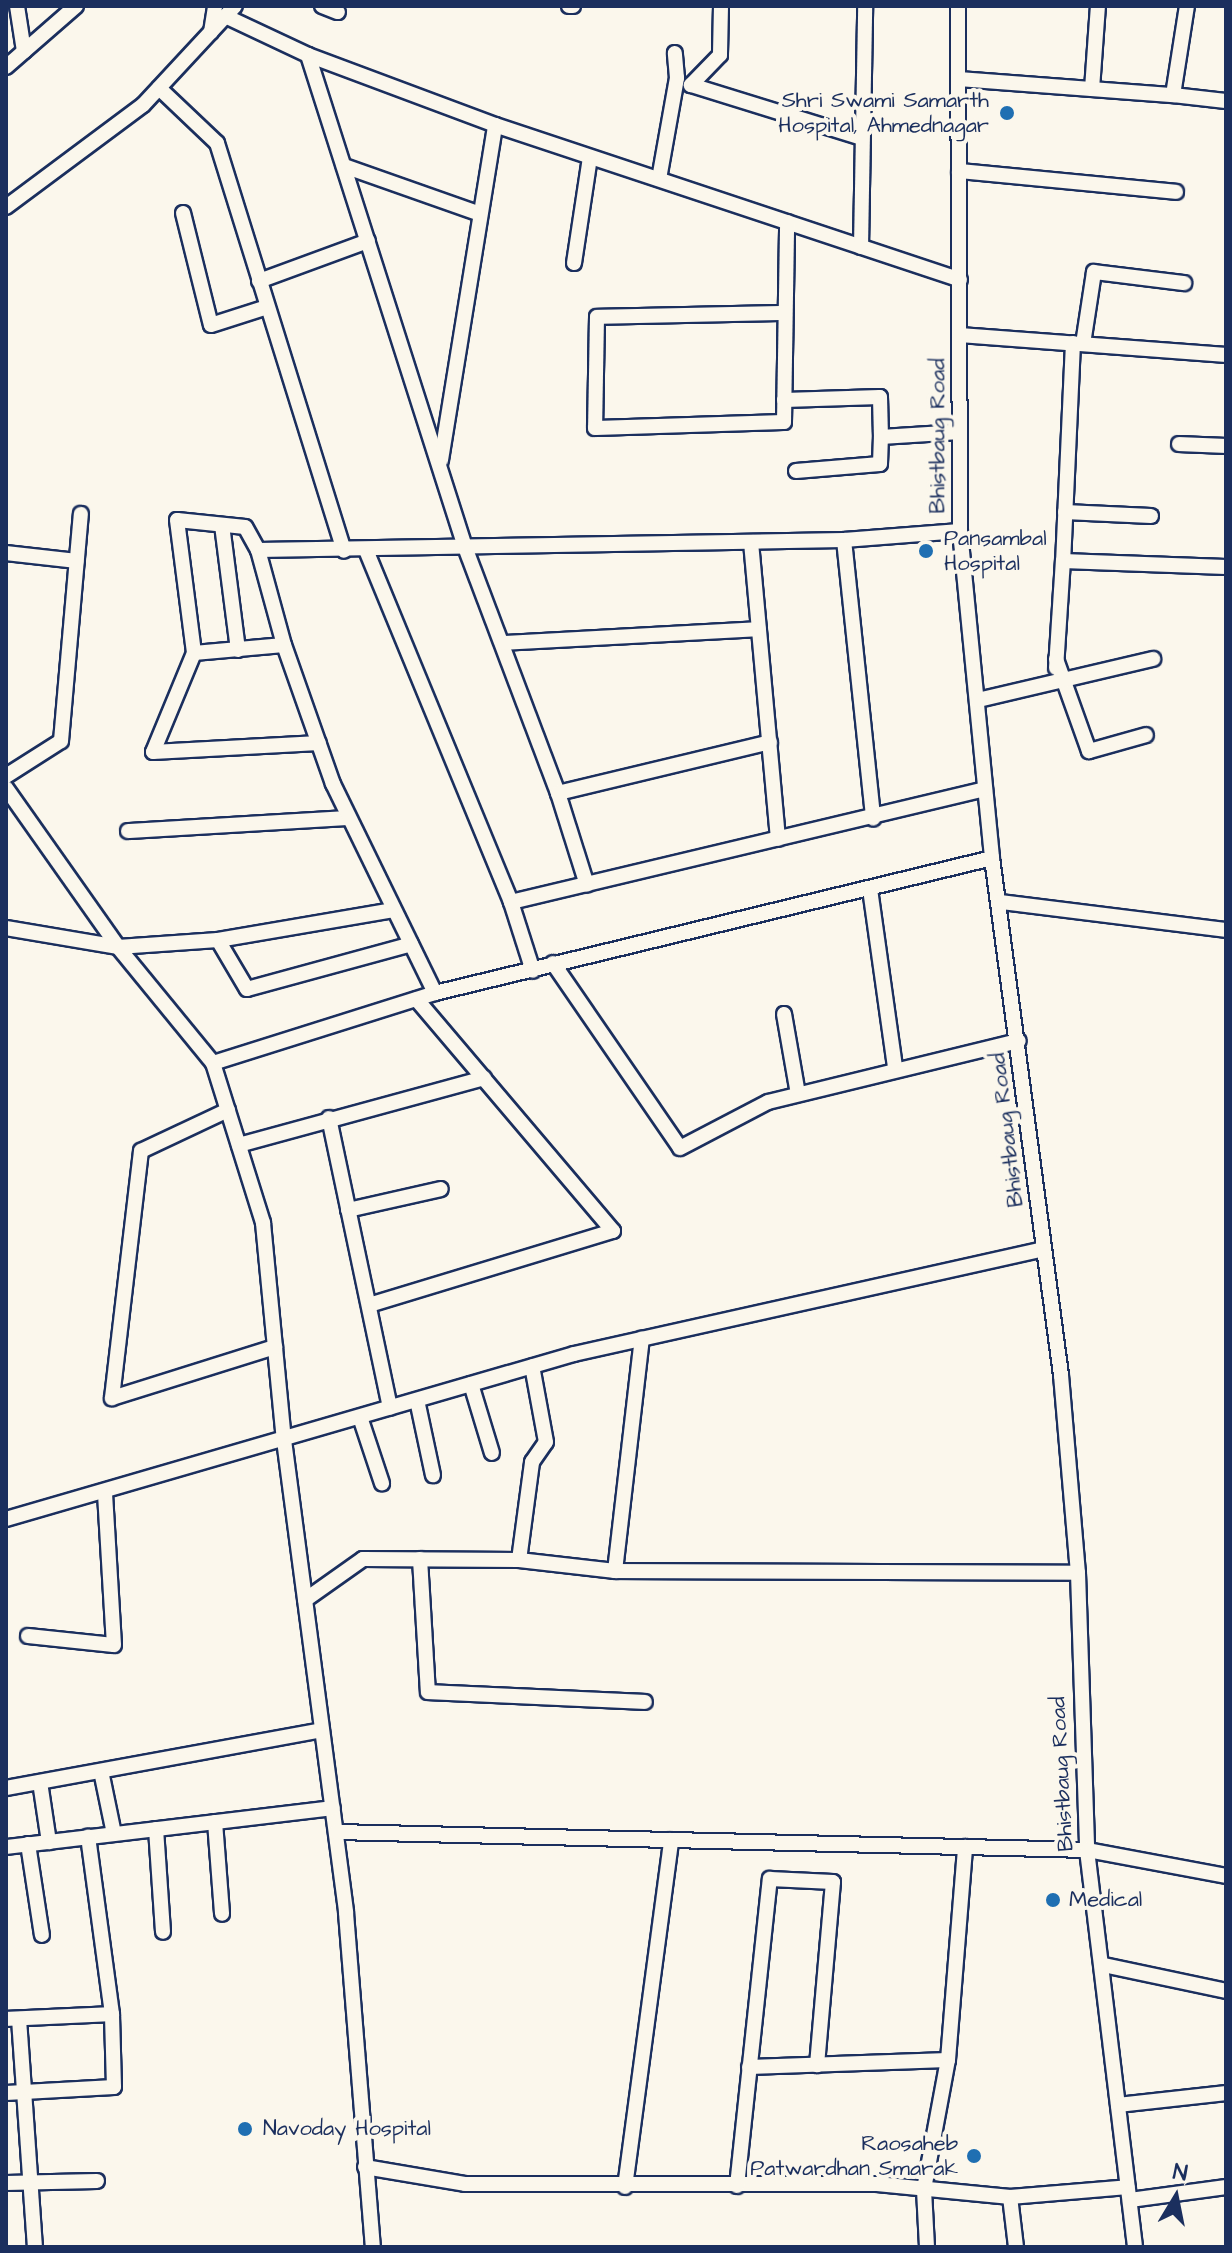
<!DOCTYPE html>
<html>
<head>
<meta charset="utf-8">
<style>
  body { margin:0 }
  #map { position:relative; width:1232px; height:2253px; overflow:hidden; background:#fbf7ec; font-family:"Architects Daughter",sans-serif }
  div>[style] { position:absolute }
  .roads { filter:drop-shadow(2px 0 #1b2f5e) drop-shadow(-2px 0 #1b2f5e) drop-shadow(0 2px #1b2f5e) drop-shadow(0 -2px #1b2f5e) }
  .minor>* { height:14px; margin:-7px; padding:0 7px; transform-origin:7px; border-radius:7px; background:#fbf7ec }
  .dots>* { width:22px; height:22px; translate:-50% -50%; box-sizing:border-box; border:4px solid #fbf7ec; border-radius:50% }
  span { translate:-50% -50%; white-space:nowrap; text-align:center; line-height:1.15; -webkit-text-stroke:8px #fbf7ec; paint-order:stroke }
  .poi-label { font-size:22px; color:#1b2f5e }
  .right { translate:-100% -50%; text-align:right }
  .left { translate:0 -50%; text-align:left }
  .street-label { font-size:22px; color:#1b2f5e }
  .frame { position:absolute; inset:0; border:8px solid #1b2f5e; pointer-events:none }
  .north { position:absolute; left:1136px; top:2157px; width:80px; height:80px; -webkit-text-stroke:6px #fbf7ec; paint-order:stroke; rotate:10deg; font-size:22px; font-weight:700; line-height:32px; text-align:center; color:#1b2f5e }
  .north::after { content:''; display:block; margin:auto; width:28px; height:36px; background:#1b2f5e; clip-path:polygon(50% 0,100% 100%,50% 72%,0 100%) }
</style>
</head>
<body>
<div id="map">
  <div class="roads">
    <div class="minor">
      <div style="left:17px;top:6px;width:46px;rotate:81.2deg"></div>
      <div style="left:322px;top:6px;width:17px;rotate:21deg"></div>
      <div style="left:569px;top:6px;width:4px"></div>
      <div style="left:721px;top:6px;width:49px;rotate:91.2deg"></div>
      <div style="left:720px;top:55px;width:42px;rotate:134deg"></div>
      <div style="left:691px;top:85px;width:179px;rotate:17.2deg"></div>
      <div style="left:958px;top:6px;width:525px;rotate:89.78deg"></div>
      <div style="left:960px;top:531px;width:329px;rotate:84.4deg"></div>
      <div style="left:992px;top:858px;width:522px;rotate:82.4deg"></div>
      <div style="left:1061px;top:1375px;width:199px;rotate:85.1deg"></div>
      <div style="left:1078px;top:1573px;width:277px;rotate:88.1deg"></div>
      <div style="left:1087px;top:1850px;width:400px;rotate:83.1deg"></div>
      <div style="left:225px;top:16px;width:92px;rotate:25.2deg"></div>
      <div style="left:308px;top:55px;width:200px;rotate:20.5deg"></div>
      <div style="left:495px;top:125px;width:490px;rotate:18.4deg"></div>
      <div style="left:211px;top:32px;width:26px;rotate:-81deg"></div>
      <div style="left:308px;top:55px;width:516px;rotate:72.3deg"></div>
      <div style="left:465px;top:547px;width:263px;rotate:69.3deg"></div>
      <div style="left:558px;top:793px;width:96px;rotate:72.5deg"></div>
      <div style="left:6px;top:67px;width:93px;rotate:-41.1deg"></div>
      <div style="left:959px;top:79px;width:215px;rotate:4.3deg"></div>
      <div style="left:1173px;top:95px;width:90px;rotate:-81.1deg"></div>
      <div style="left:159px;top:88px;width:80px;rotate:43.5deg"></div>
      <div style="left:217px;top:143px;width:427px;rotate:72.7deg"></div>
      <div style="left:1092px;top:89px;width:83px;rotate:-85.9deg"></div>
      <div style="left:1173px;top:95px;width:53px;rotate:6.5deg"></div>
      <div style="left:344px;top:166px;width:144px;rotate:19.4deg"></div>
      <div style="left:959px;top:171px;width:218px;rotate:5.5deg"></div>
      <div style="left:659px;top:179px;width:103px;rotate:-79.9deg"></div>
      <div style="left:677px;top:78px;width:25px;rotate:-95deg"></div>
      <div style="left:6px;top:207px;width:171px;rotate:-36.7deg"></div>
      <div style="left:143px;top:105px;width:135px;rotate:-47.1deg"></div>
      <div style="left:183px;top:213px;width:115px;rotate:76deg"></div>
      <div style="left:211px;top:325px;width:59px;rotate:-17.8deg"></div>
      <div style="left:861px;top:247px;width:241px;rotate:-89deg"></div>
      <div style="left:574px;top:263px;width:107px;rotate:-81.4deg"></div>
      <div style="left:259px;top:281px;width:116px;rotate:-20.2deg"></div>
      <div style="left:785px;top:313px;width:188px;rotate:178.8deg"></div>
      <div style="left:597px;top:317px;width:111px;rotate:91deg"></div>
      <div style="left:595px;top:428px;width:189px;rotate:-1.8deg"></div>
      <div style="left:784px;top:422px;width:200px;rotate:-89.1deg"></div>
      <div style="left:960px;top:335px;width:267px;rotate:4.3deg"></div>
      <div style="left:1073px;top:343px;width:218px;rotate:92.6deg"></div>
      <div style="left:1063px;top:561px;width:163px;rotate:2.1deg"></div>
      <div style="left:1083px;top:344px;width:73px;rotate:-81.3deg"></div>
      <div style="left:1094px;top:272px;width:91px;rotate:7deg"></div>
      <div style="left:784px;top:400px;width:96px;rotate:-1.8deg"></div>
      <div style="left:880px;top:397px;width:40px;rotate:88.6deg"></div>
      <div style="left:881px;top:437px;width:79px;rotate:-3.6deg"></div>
      <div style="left:1179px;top:444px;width:47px;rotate:2.4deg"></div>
      <div style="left:441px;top:460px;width:339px;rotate:-80.8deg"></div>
      <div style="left:796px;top:471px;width:84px;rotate:-4.8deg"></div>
      <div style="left:880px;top:464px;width:27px;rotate:-88deg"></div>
      <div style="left:1065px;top:512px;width:86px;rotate:2.7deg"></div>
      <div style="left:222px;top:525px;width:126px;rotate:82.7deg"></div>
      <div style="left:844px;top:540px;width:280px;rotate:84deg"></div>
      <div style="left:751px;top:542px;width:298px;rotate:84.8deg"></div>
      <div style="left:258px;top:550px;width:26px;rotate:-119deg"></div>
      <div style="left:245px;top:527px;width:68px;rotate:-174.1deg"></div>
      <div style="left:177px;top:520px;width:134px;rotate:82.7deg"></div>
      <div style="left:194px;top:653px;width:107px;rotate:112.5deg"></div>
      <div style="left:153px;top:752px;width:166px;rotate:-3.1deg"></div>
      <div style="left:366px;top:550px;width:381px;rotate:67.6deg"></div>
      <div style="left:511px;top:902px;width:72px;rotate:72.3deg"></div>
      <div style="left:6px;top:553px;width:71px;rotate:6.4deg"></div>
      <div style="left:503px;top:643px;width:256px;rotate:-3.1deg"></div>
      <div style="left:194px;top:653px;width:90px;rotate:-5.1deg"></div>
      <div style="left:1056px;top:659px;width:98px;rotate:70.3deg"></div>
      <div style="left:1089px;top:751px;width:59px;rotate:-15.7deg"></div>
      <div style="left:1056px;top:668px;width:107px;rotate:-86.3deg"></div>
      <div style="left:978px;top:700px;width:180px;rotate:-13.2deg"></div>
      <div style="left:6px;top:776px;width:65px;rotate:-32.5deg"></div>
      <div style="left:61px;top:741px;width:228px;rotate:-85deg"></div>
      <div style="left:6px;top:788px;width:194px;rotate:54.8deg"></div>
      <div style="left:118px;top:947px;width:150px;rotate:50.7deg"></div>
      <div style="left:213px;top:1063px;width:168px;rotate:72.6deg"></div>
      <div style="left:263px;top:1223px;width:218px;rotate:84.5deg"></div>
      <div style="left:284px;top:1440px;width:477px;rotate:82.5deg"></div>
      <div style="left:346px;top:1913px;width:335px;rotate:85.4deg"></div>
      <div style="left:558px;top:793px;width:218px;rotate:-13.5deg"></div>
      <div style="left:128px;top:831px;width:221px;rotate:-3.4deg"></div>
      <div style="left:870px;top:889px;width:181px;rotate:82deg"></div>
      <div style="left:511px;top:902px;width:487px;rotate:-13.4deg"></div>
      <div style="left:1001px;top:902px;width:227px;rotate:7.1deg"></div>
      <div style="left:6px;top:928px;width:114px;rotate:9.6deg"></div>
      <div style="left:118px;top:947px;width:100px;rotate:-4deg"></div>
      <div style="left:218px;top:940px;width:178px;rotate:-9.7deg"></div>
      <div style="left:218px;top:940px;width:57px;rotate:59.4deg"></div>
      <div style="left:247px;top:989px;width:170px;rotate:-15.3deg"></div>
      <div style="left:553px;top:963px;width:224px;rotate:55.5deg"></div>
      <div style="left:680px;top:1148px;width:99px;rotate:-27.6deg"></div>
      <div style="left:768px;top:1102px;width:258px;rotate:-13.7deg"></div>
      <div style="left:435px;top:993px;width:233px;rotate:-116deg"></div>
      <div style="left:333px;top:784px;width:147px;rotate:-109.4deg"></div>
      <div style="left:284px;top:645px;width:98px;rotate:-105.3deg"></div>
      <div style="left:258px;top:550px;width:586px;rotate:-0.98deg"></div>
      <div style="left:844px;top:540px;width:116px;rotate:-4.4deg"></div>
      <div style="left:784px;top:1014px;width:81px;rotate:80.1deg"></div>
      <div style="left:213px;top:1063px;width:233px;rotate:-17.5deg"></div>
      <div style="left:435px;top:993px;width:573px;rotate:-13.62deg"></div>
      <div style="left:228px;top:1110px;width:96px;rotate:154.8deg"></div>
      <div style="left:141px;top:1151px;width:249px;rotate:96.7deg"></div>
      <div style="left:112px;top:1398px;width:171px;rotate:-17.4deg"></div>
      <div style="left:329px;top:1118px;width:296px;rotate:78.1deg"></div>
      <div style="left:239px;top:1145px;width:254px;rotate:-15.3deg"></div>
      <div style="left:348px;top:1210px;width:95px;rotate:-12.7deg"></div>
      <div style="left:369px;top:1305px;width:255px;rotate:-16.9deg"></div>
      <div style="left:613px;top:1231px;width:304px;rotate:-130.3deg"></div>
      <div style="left:471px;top:1384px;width:72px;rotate:73.1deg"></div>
      <div style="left:417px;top:1400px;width:77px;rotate:78deg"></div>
      <div style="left:360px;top:1417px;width:70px;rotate:71.6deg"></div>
      <div style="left:6px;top:1519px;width:591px;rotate:-16.2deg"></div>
      <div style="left:574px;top:1354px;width:481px;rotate:-12.6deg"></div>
      <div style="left:420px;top:1559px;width:133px;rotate:86.6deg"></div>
      <div style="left:428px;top:1692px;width:217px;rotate:2.6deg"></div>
      <div style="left:519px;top:1560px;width:99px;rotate:-82.4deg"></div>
      <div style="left:532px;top:1462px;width:24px;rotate:-55deg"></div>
      <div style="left:546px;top:1442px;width:77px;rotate:-100.4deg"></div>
      <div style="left:615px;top:1571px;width:463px;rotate:0.2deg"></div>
      <div style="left:305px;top:1600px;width:71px;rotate:-35.3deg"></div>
      <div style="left:363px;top:1559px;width:156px;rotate:0.4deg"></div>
      <div style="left:519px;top:1560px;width:97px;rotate:6.5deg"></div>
      <div style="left:615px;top:1571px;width:234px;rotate:-83.4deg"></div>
      <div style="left:28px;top:1636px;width:86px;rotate:6deg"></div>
      <div style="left:114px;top:1645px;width:153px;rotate:-93.4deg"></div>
      <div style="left:101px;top:1771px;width:64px;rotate:78.3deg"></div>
      <div style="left:40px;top:1782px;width:61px;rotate:81.5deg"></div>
      <div style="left:6px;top:1788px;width:321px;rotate:-10.4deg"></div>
      <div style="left:215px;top:1822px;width:92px;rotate:85.6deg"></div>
      <div style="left:156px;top:1829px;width:103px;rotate:86.1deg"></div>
      <div style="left:336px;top:1832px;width:751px;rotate:1.37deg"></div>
      <div style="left:1087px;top:1850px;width:141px;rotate:10.6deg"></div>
      <div style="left:28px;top:1844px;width:92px;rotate:81.3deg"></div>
      <div style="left:6px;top:1847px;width:329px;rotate:-6.8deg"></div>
      <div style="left:1104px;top:1965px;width:125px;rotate:12deg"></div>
      <div style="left:6px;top:2019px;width:106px;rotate:-2.7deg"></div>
      <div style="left:112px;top:2014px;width:179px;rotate:-97.7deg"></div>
      <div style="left:19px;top:2019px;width:229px;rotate:86deg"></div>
      <div style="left:749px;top:2067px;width:199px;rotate:-2deg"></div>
      <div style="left:6px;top:2093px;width:108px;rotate:-3.2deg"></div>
      <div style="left:114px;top:2087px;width:73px;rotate:-91.6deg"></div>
      <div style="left:1118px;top:2105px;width:109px;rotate:-6.3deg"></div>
      <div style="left:365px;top:2167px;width:101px;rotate:9.6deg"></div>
      <div style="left:465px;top:2184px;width:412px"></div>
      <div style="left:877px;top:2184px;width:134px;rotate:5.6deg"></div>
      <div style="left:6px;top:2183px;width:91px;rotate:-1.3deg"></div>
      <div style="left:737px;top:2186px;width:309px;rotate:-83.9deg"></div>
      <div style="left:770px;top:1879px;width:63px;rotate:2.7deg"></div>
      <div style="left:833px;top:1882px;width:184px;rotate:95deg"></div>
      <div style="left:625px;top:2187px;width:350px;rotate:-82.4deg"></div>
      <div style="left:1130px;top:2200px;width:97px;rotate:-7.7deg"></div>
      <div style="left:927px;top:2247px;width:58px;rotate:-93deg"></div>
      <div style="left:924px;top:2189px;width:131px;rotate:-79.5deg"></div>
      <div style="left:948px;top:2060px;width:214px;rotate:-85.4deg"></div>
      <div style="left:1016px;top:2247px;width:50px;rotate:-96.8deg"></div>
      <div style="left:1010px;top:2197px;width:118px;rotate:-4.8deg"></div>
    </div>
  </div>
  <div class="dots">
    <div style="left:1007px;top:113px;background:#1f6fb2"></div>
    <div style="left:926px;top:551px;background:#1f6fb2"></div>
    <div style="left:1053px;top:1900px;background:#1f6fb2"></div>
    <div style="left:245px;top:2129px;background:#1f6fb2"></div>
    <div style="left:974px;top:2156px;background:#1f6fb2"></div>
  </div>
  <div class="poi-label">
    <span class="right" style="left:989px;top:113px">Shri Swami Samarth<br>Hospital, Ahmednagar</span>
    <span class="left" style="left:944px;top:551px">Pansambal<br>Hospital</span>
    <span class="left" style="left:1069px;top:1900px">Medical</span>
    <span class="left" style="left:263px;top:2129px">Navoday Hospital</span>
    <span class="right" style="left:958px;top:2156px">Raosaheb<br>Patwardhan Smarak</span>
  </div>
  <div class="street-label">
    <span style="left:938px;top:436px;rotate:-90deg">Bhistbaug Road</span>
    <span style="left:1007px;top:1130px;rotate:-97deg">Bhistbaug Road</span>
    <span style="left:1062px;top:1774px;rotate:-93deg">Bhistbaug Road</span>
  </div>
  <div class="frame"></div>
  <div class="north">N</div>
</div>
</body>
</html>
